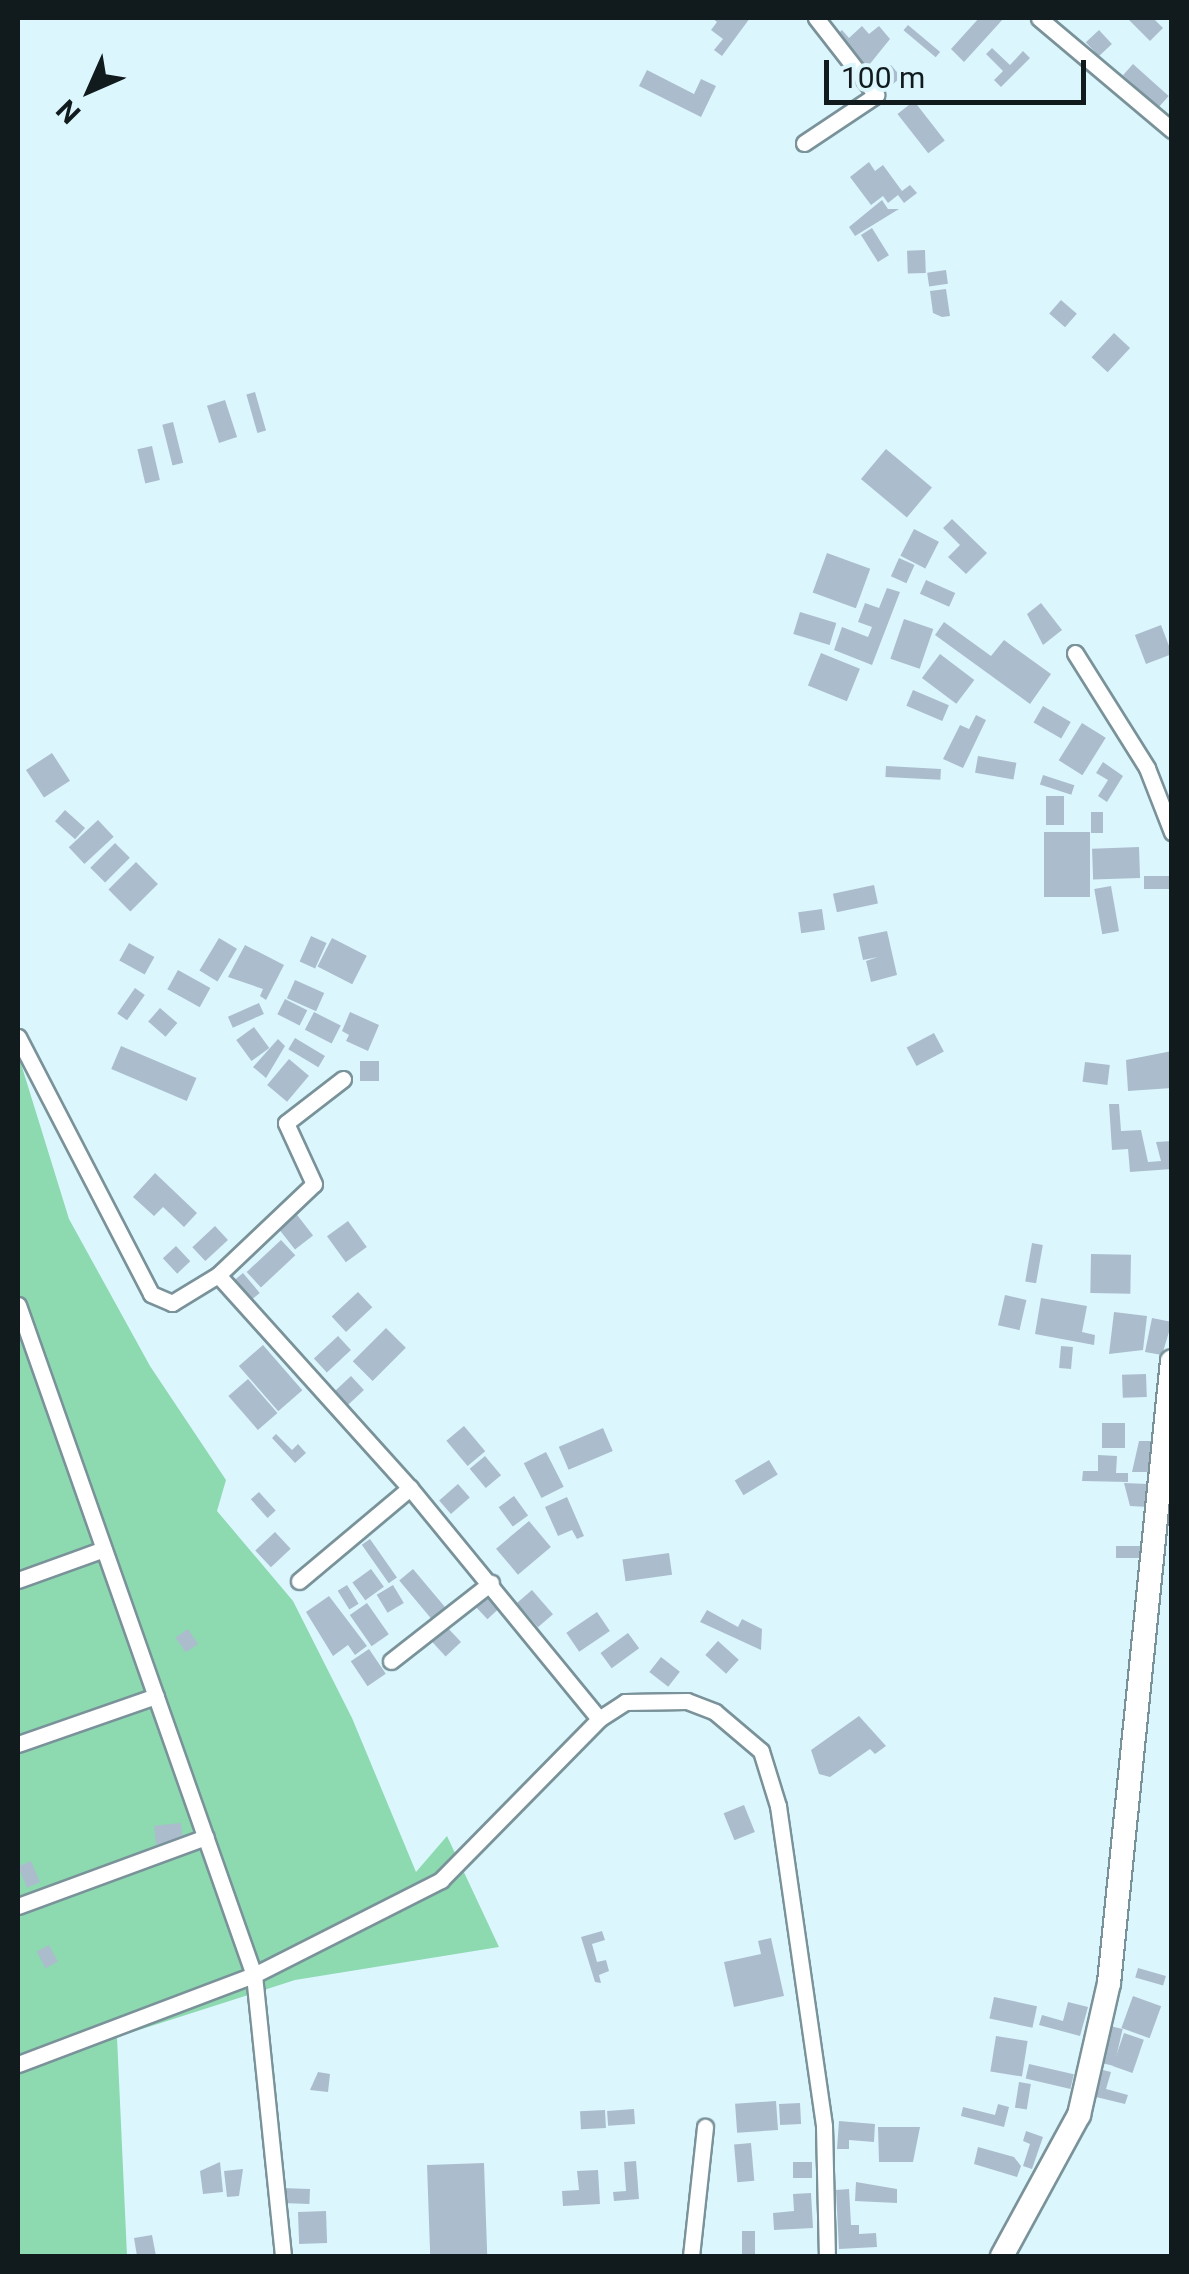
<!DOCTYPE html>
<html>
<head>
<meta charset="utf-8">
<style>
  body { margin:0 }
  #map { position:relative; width:1189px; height:2274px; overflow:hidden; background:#dcf6fe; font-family:Roboto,sans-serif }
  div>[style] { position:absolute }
  .green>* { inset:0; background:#8dd9b0 }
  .building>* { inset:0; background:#abbdcd; transform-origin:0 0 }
  .roads { filter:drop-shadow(2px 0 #7a9299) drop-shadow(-2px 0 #7a9299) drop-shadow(0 2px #7a9299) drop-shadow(0 -2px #7a9299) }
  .street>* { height:15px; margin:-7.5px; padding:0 7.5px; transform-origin:7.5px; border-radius:7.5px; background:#fff }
  .secondary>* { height:22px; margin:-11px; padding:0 11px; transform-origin:11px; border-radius:11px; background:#fff }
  span { translate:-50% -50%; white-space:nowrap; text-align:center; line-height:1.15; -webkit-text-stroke:10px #dcf6fe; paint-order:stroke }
  .frame { position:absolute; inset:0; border:20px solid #111a1d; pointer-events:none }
  .north { position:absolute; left:40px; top:40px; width:100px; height:100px; -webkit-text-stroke:8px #dcf6fe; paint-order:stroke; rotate:225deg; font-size:28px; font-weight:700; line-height:40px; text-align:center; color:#111a1d }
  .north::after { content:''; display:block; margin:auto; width:35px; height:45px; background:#111a1d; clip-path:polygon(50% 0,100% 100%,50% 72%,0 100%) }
  .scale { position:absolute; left:824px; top:60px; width:262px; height:45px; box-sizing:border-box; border:5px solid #111a1d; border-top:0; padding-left:12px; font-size:30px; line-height:35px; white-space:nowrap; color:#111a1d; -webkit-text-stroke:8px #dcf6fe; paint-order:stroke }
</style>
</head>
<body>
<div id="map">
  <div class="green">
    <div style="clip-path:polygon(18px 1054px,69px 1219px,150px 1366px,226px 1480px,217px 1511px,293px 1601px,352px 1718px,416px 1872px,447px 1836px,499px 1947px,295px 1980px,117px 2037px,127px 2256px,18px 2256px)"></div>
  </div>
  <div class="building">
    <div style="clip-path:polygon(712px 18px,750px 18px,722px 56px,714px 50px,723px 39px,711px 30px,717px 22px)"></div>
    <div style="clip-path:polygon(979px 18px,1004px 18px,964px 62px,951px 49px)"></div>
    <div style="clip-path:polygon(1127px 18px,1153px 18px,1163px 28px,1150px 41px)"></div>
    <div style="left:908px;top:25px;width:42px;height:7px;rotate:40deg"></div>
    <div style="clip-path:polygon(862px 26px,869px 34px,879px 26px,890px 39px,865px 70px,835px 36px,842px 30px,849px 38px)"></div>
    <div style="left:1099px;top:30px;width:19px;height:18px;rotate:47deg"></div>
    <div style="clip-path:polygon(992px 48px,1010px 65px,1023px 51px,1030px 58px,1001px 87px,994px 80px,1003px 71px,986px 54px)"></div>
    <div style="left:1133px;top:64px;width:48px;height:15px;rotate:42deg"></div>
    <div style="clip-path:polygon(891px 65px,901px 77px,883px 93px,867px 75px)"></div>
    <div style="clip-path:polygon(647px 70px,694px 94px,701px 79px,716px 86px,701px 117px,639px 86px)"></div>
    <div style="left:914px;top:101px;width:50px;height:21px;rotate:52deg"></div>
    <div style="clip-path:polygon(869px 162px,875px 171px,883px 165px,902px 191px,910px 185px,917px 193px,904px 203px,898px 195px,888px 203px,883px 196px,871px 205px,850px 177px)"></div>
    <div style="clip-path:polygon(882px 200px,888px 209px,899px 209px,855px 236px,849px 227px)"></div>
    <div style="left:872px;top:228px;width:32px;height:13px;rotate:58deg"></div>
    <div style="left:925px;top:250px;width:23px;height:18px;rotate:88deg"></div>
    <div style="left:946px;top:270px;width:14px;height:19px;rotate:82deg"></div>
    <div style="clip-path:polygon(946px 289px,950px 316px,942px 317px,933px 313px,930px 291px)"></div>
    <div style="left:1061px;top:300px;width:21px;height:18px;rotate:41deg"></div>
    <div style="left:1114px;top:333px;width:22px;height:33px;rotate:43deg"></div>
    <div style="left:255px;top:392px;width:40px;height:9px;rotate:74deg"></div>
    <div style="left:225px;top:400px;width:39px;height:19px;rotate:72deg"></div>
    <div style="left:173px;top:422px;width:42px;height:11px;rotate:76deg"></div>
    <div style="left:152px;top:446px;width:35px;height:15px;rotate:77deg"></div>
    <div style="left:886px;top:449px;width:60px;height:39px;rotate:40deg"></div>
    <div style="clip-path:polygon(952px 519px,987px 553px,966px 574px,948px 557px,960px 545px,943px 528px)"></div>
    <div style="left:914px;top:529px;width:28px;height:30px;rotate:27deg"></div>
    <div style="left:827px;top:553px;width:46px;height:42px;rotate:20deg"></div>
    <div style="left:899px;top:558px;width:17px;height:20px;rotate:24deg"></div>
    <div style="left:926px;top:580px;width:32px;height:15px;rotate:24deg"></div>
    <div style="clip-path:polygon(887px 588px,900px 592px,872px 665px,834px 650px,842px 627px,868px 637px,872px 627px,858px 622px,865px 603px,879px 608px)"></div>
    <div style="clip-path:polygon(1041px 603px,1062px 630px,1043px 645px,1027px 614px)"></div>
    <div style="left:800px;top:612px;width:38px;height:23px;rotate:17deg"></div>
    <div style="left:904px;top:619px;width:31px;height:42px;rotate:19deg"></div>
    <div style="clip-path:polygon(944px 622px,991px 656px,1004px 640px,1051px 674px,1030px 704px,935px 635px)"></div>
    <div style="left:1161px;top:625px;width:31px;height:28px;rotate:69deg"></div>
    <div style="left:821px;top:653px;width:42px;height:35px;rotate:22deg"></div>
    <div style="left:940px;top:654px;width:43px;height:30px;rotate:37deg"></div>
    <div style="left:913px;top:690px;width:39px;height:17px;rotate:23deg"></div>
    <div style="left:1043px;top:706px;width:32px;height:19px;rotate:30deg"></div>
    <div style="clip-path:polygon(976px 715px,986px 720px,963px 768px,943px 759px,960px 725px,969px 729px)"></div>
    <div style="left:1082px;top:723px;width:28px;height:44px;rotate:32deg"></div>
    <div style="left:52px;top:753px;width:33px;height:31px;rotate:57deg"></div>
    <div style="left:978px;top:756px;width:39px;height:17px;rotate:10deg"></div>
    <div style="clip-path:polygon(1103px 762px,1123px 776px,1107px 802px,1098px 796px,1108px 780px,1096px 773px)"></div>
    <div style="left:886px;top:766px;width:55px;height:11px;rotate:3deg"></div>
    <div style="left:1043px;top:775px;width:33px;height:10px;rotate:18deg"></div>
    <div style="left:1046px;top:796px;width:18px;height:29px"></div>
    <div style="left:65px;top:810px;width:27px;height:15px;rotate:42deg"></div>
    <div style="left:1091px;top:812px;width:12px;height:21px"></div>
    <div style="left:98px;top:820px;width:23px;height:40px;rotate:47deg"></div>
    <div style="left:1044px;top:832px;width:46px;height:65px"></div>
    <div style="left:115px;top:843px;width:21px;height:35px;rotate:45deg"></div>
    <div style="left:1139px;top:847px;width:31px;height:47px;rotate:88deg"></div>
    <div style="left:136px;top:862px;width:31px;height:39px;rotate:45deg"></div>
    <div style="left:1172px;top:876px;width:13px;height:28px;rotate:90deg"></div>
    <div style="left:874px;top:885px;width:19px;height:42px;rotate:78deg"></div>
    <div style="left:1111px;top:886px;width:46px;height:17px;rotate:80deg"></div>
    <div style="left:822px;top:909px;width:21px;height:24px;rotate:82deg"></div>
    <div style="clip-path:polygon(887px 931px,897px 975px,871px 982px,866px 961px,878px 957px,863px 960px,858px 937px)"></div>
    <div style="left:311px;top:936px;width:17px;height:28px;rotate:24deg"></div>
    <div style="left:219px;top:938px;width:21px;height:38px;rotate:31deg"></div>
    <div style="left:332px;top:938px;width:39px;height:32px;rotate:27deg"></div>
    <div style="left:129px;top:943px;width:29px;height:20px;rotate:29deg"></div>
    <div style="clip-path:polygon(245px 945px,284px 965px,266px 1000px,260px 996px,263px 989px,228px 977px)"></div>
    <div style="left:178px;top:970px;width:37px;height:22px;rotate:29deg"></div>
    <div style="left:295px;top:980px;width:32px;height:20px;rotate:24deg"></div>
    <div style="left:135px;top:988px;width:12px;height:31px;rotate:35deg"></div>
    <div style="left:285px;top:999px;width:25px;height:17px;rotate:27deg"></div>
    <div style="left:259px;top:1003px;width:12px;height:34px;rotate:66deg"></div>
    <div style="left:160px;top:1008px;width:23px;height:18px;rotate:41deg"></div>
    <div style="left:314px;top:1012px;width:30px;height:20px;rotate:27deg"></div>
    <div style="clip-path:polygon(350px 1012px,379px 1025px,368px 1051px,346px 1041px,349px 1035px,342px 1031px)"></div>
    <div style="left:254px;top:1027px;width:26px;height:22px;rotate:54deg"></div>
    <div style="left:934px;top:1033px;width:21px;height:31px;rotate:62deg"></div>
    <div style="left:295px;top:1038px;width:35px;height:13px;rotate:31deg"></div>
    <div style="clip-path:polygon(278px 1039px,285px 1046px,266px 1078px,253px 1067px)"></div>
    <div style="left:121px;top:1046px;width:82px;height:25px;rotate:23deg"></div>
    <div style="clip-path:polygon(1172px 1051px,1172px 1088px,1128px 1091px,1126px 1060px)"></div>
    <div style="left:289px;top:1059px;width:26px;height:34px;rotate:40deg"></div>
    <div style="left:360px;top:1061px;width:19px;height:20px"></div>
    <div style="left:1085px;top:1062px;width:25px;height:20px;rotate:7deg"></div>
    <div style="clip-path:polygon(1109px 1104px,1119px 1104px,1121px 1131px,1141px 1130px,1148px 1162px,1161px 1161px,1156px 1142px,1172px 1141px,1172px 1169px,1130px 1172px,1128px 1149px,1112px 1150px)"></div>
    <div style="clip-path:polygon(155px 1173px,197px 1213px,184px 1227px,163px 1207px,154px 1216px,133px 1197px)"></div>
    <div style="left:294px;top:1211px;width:31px;height:23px;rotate:52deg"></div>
    <div style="left:348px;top:1221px;width:32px;height:26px;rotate:54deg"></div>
    <div style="left:215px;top:1226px;width:19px;height:31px;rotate:47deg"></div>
    <div style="left:281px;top:1240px;width:21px;height:47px;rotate:47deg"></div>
    <div style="left:1032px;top:1243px;width:11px;height:39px;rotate:10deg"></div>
    <div style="left:176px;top:1246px;width:21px;height:18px;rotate:47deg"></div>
    <div style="left:1091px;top:1254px;width:40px;height:39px;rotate:1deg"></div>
    <div style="left:243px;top:1273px;width:26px;height:13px;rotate:50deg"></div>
    <div style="left:358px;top:1292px;width:21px;height:36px;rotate:47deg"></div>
    <div style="left:1005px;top:1295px;width:22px;height:31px;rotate:13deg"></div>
    <div style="clip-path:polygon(1041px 1298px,1087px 1306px,1082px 1332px,1095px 1335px,1094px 1345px,1035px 1334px)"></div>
    <div style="clip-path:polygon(1114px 1312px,1147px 1316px,1143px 1350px,1109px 1354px)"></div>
    <div style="clip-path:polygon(1152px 1318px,1172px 1322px,1162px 1355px,1145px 1352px)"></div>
    <div style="left:386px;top:1328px;width:28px;height:47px;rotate:45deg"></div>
    <div style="left:338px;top:1336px;width:19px;height:33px;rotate:47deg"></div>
    <div style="left:263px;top:1345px;width:60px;height:32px;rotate:49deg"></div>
    <div style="left:1061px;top:1346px;width:12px;height:22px;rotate:5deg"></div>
    <div style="left:1146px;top:1374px;width:23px;height:24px;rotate:88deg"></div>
    <div style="left:351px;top:1376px;width:19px;height:22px;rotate:47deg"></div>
    <div style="left:248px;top:1379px;width:45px;height:26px;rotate:49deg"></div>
    <div style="left:1102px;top:1423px;width:23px;height:25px"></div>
    <div style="left:464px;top:1426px;width:33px;height:23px;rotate:50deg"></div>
    <div style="left:603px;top:1428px;width:25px;height:48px;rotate:67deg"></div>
    <div style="clip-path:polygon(276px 1434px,292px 1450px,298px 1444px,306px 1453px,295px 1463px,272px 1438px)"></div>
    <div style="clip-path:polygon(1139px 1441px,1152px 1441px,1152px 1472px,1132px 1472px)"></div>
    <div style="left:546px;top:1452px;width:39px;height:25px;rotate:63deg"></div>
    <div style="clip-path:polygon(1098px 1455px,1117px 1456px,1116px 1473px,1128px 1473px,1128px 1482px,1082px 1481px,1083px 1471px,1098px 1471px)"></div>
    <div style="left:485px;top:1456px;width:25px;height:20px;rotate:50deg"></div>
    <div style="left:769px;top:1460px;width:17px;height:40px;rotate:59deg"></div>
    <div style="clip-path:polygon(1124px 1483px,1148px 1484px,1148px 1507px,1130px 1506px)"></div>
    <div style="left:458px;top:1484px;width:18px;height:25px;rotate:49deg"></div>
    <div style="left:259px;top:1492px;width:25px;height:11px;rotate:48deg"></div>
    <div style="left:514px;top:1496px;width:24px;height:19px;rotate:54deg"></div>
    <div style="clip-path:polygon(567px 1497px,584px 1536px,577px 1539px,572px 1530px,558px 1536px,545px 1507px)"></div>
    <div style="left:529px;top:1521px;width:34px;height:43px;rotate:50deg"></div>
    <div style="left:275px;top:1532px;width:23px;height:27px;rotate:47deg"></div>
    <div style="left:370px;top:1539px;width:47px;height:10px;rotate:55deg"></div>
    <div style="left:1116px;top:1546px;width:31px;height:12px"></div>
    <div style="left:669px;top:1553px;width:22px;height:47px;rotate:82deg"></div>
    <div style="left:371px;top:1569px;width:22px;height:23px;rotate:54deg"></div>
    <div style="left:413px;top:1569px;width:50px;height:18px;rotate:50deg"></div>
    <div style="left:347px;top:1585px;width:22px;height:11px;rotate:58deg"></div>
    <div style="left:393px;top:1585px;width:21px;height:19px;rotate:59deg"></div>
    <div style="left:532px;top:1590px;width:32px;height:20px;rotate:49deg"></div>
    <div style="left:487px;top:1591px;width:21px;height:19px;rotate:47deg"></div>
    <div style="clip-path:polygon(329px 1596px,367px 1646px,355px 1655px,348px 1645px,333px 1656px,306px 1612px)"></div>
    <div style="left:367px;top:1603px;width:38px;height:21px;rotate:55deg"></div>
    <div style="clip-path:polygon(707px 1610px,738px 1627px,742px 1619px,762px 1629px,761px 1650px,700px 1622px)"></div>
    <div style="left:597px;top:1612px;width:23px;height:37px;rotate:56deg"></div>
    <div style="left:446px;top:1626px;width:22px;height:21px;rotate:47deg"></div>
    <div style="left:188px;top:1629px;width:18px;height:15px;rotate:56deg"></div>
    <div style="left:628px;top:1633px;width:19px;height:34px;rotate:54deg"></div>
    <div style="left:718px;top:1641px;width:28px;height:19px;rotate:42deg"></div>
    <div style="left:369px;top:1649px;width:30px;height:22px;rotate:56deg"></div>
    <div style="left:661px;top:1657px;width:24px;height:19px;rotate:38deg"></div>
    <div style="clip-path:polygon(859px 1716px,886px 1746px,875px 1754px,870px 1749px,830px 1777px,819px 1774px,811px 1750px)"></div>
    <div style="left:744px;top:1805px;width:29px;height:22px;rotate:68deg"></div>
    <div style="left:181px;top:1823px;width:19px;height:27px;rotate:84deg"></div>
    <div style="left:31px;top:1861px;width:23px;height:14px;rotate:67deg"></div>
    <div style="clip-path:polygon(602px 1931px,605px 1940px,592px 1944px,597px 1962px,606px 1960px,609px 1971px,599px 1975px,601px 1983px,595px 1982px,581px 1937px)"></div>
    <div style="clip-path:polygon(771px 1938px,784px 1996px,734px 2007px,724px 1962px,761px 1954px,758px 1941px)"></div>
    <div style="left:49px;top:1945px;width:19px;height:14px;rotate:62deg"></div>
    <div style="left:1138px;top:1968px;width:29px;height:10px;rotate:16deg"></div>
    <div style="left:1133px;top:1996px;width:30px;height:34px;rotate:20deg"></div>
    <div style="left:994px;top:1997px;width:44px;height:22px;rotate:12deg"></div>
    <div style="clip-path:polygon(1068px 2002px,1088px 2007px,1080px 2036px,1039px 2025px,1042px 2015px,1063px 2021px)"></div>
    <div style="left:1110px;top:2026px;width:13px;height:38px;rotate:13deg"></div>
    <div style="left:1124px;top:2033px;width:21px;height:35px;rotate:19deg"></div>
    <div style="left:996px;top:2036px;width:32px;height:36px;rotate:9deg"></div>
    <div style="left:1029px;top:2064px;width:46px;height:15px;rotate:13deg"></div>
    <div style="clip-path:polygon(1103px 2070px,1111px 2072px,1106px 2089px,1128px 2095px,1125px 2104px,1096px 2097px)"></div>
    <div style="clip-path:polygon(318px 2072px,330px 2074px,328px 2092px,310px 2090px)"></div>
    <div style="left:1019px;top:2082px;width:12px;height:26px;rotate:9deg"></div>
    <div style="left:776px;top:2101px;width:29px;height:41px;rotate:86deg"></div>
    <div style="left:800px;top:2103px;width:21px;height:21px;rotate:87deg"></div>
    <div style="clip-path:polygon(998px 2104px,1009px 2107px,1004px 2127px,961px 2116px,963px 2107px,995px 2115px)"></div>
    <div style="left:634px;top:2109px;width:15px;height:27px;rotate:86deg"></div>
    <div style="left:605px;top:2110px;width:18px;height:25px;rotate:87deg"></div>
    <div style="clip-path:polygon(839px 2121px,875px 2124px,874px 2142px,849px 2140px,849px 2149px,837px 2149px)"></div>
    <div style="clip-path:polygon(878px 2127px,920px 2127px,913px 2162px,879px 2162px)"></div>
    <div style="clip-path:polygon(1026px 2131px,1043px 2137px,1032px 2169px,1023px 2166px,1030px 2144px,1023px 2141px)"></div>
    <div style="left:751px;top:2143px;width:38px;height:17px;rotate:85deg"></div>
    <div style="clip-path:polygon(978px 2147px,1014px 2157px,1021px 2166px,1017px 2177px,974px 2164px)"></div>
    <div style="clip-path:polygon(636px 2161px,639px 2199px,614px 2201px,613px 2192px,626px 2191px,624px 2162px)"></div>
    <div style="clip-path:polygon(220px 2162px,223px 2192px,203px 2194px,200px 2171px)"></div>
    <div style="left:793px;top:2162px;width:19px;height:16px"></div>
    <div style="left:484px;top:2163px;width:93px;height:57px;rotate:88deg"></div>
    <div style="clip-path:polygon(243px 2169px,239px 2196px,227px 2197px,224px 2171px)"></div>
    <div style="clip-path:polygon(598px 2170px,600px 2204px,563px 2206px,562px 2191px,579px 2190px,577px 2171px)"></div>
    <div style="clip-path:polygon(856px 2182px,897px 2189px,897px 2203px,855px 2201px)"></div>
    <div style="left:282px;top:2188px;width:28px;height:15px;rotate:2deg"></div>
    <div style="clip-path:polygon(849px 2189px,851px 2225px,859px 2225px,859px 2234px,876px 2233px,877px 2247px,839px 2249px,836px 2190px)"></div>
    <div style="clip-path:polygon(811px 2193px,813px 2228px,774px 2230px,773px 2213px,794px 2211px,793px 2194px)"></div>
    <div style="left:326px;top:2211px;width:32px;height:28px;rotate:88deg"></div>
    <div style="left:742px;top:2231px;width:13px;height:25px"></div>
    <div style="clip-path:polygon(152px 2235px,156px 2256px,137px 2256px,134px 2238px)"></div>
  </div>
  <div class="roads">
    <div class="street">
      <div style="left:1039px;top:18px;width:174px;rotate:40.1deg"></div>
      <div style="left:804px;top:143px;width:87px;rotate:-33.7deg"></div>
      <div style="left:876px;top:95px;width:98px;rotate:-127.9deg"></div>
      <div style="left:1075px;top:653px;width:136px;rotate:57.9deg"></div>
      <div style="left:1147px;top:768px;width:69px;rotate:68.7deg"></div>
      <div style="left:18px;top:1037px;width:289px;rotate:62.6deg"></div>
      <div style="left:151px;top:1294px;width:23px;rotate:23deg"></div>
      <div style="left:172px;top:1303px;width:54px;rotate:-31.3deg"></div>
      <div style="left:218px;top:1275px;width:287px;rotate:48deg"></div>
      <div style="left:410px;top:1488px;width:298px;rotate:50.7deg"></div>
      <div style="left:599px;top:1719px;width:31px;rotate:-33deg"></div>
      <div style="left:625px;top:1702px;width:62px;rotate:-0.9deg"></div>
      <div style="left:687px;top:1701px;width:30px;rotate:21deg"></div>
      <div style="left:715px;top:1712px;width:60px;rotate:40.3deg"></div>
      <div style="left:761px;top:1751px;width:58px;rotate:72.8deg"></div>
      <div style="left:778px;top:1806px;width:323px;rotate:81.8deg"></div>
      <div style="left:824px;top:2126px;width:130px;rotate:88.7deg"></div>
      <div style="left:218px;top:1275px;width:132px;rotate:-43.5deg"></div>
      <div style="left:314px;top:1184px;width:67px;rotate:-114.7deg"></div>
      <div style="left:286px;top:1123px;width:72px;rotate:-37.7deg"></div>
      <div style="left:18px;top:1305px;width:710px;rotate:70.6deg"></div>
      <div style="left:254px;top:1975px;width:282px;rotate:84.1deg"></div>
      <div style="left:18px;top:1580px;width:91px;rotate:-19.8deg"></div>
      <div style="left:299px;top:1581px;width:145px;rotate:-40deg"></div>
      <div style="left:391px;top:1661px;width:127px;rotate:-38deg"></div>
      <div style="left:18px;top:1744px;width:146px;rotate:-19.2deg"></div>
      <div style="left:18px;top:1906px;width:200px;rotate:-20.2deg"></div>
      <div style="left:18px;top:2064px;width:252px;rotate:-20.7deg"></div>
      <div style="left:254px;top:1975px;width:210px;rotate:-26.9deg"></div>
      <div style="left:441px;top:1880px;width:226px;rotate:-45.5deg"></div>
      <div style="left:691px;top:2256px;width:130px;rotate:-83.8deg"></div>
    </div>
    <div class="secondary">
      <div style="left:1002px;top:2256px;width:161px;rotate:-61.4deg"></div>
      <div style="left:1079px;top:2115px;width:135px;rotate:-77.2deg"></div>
      <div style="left:1109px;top:1983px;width:625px;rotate:-84.22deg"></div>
    </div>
  </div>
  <div class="frame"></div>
  <div class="north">N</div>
  <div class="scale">100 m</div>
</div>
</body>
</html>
